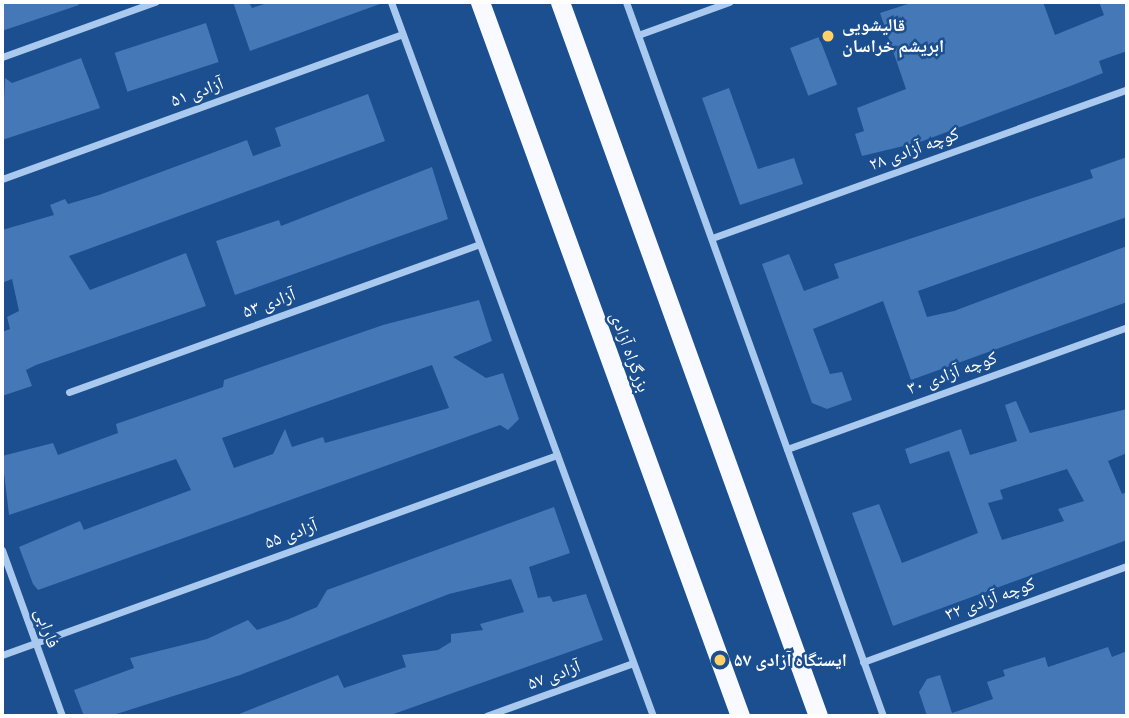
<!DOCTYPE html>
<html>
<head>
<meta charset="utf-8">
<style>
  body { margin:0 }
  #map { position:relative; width:1129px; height:718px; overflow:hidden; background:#1b4f8f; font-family:"Fira Sans Condensed","Noto Naskh Arabic",sans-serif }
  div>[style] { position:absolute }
  .building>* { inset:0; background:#4478b7; transform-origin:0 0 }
  .minor>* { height:7px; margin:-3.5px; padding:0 3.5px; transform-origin:3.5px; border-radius:3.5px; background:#a9c9ee }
  .trunk>* { height:19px; margin:-9.5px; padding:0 9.5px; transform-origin:9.5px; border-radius:9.5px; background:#f8faff }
  .dots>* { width:19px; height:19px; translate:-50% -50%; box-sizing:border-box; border:4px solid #1b4f8f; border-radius:50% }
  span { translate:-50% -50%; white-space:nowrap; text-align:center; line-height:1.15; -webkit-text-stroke:5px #1b4f8f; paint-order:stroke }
  .poi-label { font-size:18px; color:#fff; font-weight:700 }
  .left { translate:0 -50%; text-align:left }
  .street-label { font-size:18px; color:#fff }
  .frame { position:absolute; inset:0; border:4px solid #fff; pointer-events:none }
</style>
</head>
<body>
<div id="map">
  <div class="building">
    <div style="clip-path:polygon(2px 2px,78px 2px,79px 5px,2px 31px)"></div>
    <div style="clip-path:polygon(233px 2px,249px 2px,252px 8px,271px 2px,380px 4px,250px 51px)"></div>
    <div style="clip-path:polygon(914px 2px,1043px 2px,1055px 35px,1104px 15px,1099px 2px,1127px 2px,1127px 51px,1099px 61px,1103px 73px,1073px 85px,920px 142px,862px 156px,855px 134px,864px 131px,857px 108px,906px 89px,880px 13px)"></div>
    <div style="left:206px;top:23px;width:41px;height:96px;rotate:72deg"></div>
    <div style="left:819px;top:37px;width:51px;height:31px;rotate:69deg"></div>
    <div style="clip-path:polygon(81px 58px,100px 108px,2px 140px,5px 78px,12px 83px)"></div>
    <div style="clip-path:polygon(729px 88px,758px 169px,794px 158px,803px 184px,740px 205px,702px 98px)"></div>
    <div style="clip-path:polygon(368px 94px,385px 141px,69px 256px,90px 290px,186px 253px,206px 306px,36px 365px,26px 370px,32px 386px,2px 396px,2px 332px,10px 329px,7px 317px,19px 311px,12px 279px,2px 283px,2px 230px,54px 215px,50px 205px,65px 199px,68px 204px,99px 195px,247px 140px,253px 156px,281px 146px,275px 128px)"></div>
    <div style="clip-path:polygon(1127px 157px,1127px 217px,918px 291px,927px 317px,954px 311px,1127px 246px,1127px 302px,911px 380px,883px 301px,813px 329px,830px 374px,842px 372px,852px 400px,827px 409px,812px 403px,762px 264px,789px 254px,804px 291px,839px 278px,834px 264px,1093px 178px,1090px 170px)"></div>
    <div style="clip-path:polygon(432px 167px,448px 219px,235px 295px,216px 241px,279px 220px,281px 226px)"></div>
    <div style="clip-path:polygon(evenodd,479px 300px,492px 341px,453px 357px,486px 378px,503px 373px,519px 419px,508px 430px,500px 425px,38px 590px,33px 584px,19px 547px,80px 521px,84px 530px,191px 490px,176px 459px,9px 515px,2px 456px,53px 443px,58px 455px,118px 433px,116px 424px,223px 387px,224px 380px,383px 325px,479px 300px,432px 365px,449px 408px,325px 443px,323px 437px,292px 447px,285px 429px,273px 454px,234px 468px,222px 438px,432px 365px)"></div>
    <div style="clip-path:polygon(evenodd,1016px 401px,1030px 433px,1127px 409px,1127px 453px,1108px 461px,1122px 494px,1127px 492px,1127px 540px,893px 626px,852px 513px,879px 504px,902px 563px,978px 533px,949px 451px,910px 464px,905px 449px,961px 429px,970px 455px,1017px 441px,1005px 405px,1016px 401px,1067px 469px,1084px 501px,1058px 509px,1064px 521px,1002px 540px,988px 503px,1003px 499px,1000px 490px,1067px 469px)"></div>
    <div style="clip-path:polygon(554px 507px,570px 553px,529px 567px,538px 598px,550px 596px,553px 602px,586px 594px,603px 640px,388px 716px,234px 716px,338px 675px,344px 688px,406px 667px,402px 655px,438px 650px,451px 642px,451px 634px,483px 630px,480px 624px,524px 612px,511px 579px,449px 594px,240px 675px,110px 716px,84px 716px,74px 690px,134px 668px,130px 658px,207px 639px,248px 620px,257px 630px,289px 619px,317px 607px,327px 590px)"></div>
    <div style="clip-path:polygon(1108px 647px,1112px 657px,1127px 651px,1127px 716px,927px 716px,919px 692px,927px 679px,940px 675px,952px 713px,993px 699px,987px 682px,1005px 676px,1003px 670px,1045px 657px,1048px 667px)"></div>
  </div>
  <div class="minor">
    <div style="left:391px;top:2px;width:761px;rotate:69.85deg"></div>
    <div style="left:626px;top:2px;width:759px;rotate:70.2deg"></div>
    <div style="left:638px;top:35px;width:97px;rotate:-19.9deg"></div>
    <div style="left:2px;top:57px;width:163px;rotate:-19.8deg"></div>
    <div style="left:2px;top:179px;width:425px;rotate:-19.9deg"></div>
    <div style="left:712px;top:238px;width:441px;rotate:-19.7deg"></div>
    <div style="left:69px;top:392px;width:436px;rotate:-19.8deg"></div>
    <div style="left:787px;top:449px;width:361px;rotate:-19.7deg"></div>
    <div style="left:2px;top:550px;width:177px;rotate:70.1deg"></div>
    <div style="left:2px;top:655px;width:590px;rotate:-19.82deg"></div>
    <div style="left:863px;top:662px;width:281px;rotate:-20deg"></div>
    <div style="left:486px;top:716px;width:156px;rotate:-19.8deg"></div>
  </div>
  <div class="trunk">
    <div style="left:480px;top:2px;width:760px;rotate:69.99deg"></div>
    <div style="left:560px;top:2px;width:759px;rotate:70.13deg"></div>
  </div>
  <div class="dots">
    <div style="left:828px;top:36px;background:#ffd166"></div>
    <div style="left:720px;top:660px;background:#ffd166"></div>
  </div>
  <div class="poi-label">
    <span class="left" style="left:842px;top:36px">قالیشویی<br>ابریشم خراسان</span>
    <span class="left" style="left:734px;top:660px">ایستگاه آزادی ۵۷</span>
  </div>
  <div class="street-label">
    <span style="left:197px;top:92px;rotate:-20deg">۵۱ آزادی</span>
    <span style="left:914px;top:149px;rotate:-20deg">کوچه آزادی ۲۸</span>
    <span style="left:269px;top:303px;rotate:-20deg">۵۳ آزادی</span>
    <span style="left:630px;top:352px;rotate:70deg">بزرگراه آزادی</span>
    <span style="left:952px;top:373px;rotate:-20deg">کوچه آزادی ۳۰</span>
    <span style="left:291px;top:534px;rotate:-20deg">آزادی ۵۵</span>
    <span style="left:990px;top:599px;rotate:-20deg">کوچه آزادی ۳۲</span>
    <span style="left:47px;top:628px;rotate:70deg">فارابی</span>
    <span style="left:554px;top:675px;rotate:-20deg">آزادی ۵۷</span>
  </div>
  <div class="frame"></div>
</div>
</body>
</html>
